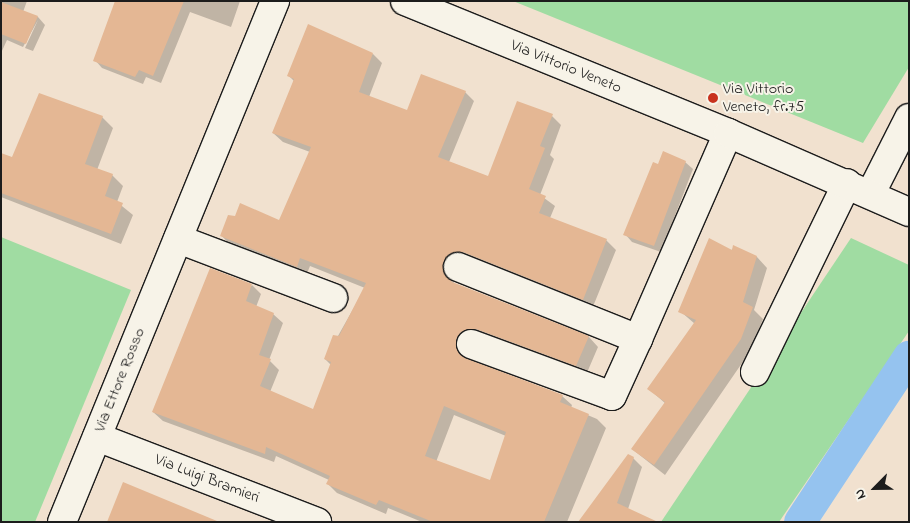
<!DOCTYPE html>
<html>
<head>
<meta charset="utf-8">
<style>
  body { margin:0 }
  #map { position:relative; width:910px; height:523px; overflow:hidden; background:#f1e1cf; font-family:"Indie Flower",sans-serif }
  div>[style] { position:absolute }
  .green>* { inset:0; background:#a0dca2 }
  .shadow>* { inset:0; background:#0003 }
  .canal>* { height:32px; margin:-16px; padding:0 16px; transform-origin:16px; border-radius:16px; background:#95c3ef }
  .building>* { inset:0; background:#e4b794 }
  .roads { filter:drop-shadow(1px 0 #1c1c1c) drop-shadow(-1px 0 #1c1c1c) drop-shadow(0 1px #1c1c1c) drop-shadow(0 -1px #1c1c1c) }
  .street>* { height:28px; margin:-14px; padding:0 14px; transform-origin:14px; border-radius:14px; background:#f7f3e8 }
  .secondary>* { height:28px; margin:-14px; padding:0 14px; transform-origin:14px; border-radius:14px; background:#f7f3e8 }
  .dots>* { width:14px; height:14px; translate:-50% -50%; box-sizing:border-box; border:2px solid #f7f3e8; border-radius:50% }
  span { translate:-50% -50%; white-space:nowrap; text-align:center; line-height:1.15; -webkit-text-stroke:4px #f7f3e8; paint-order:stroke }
  .street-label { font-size:16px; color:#1c1c1c }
  .poi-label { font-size:16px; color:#1c1c1c }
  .left { translate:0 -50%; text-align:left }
  .frame { position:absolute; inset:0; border:2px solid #1c1c1c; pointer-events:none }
  .north { position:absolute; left:850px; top:463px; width:50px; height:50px; -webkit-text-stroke:4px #f7f3e8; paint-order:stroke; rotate:247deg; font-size:14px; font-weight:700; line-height:20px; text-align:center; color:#1c1c1c }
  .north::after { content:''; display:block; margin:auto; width:18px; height:22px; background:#1c1c1c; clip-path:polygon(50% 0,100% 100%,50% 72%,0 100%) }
</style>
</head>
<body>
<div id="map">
  <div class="green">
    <div style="clip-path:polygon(513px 1px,909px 1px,909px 67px,863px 143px)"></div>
    <div style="clip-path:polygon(1px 237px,131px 290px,35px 522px,1px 522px)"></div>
    <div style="clip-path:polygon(851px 238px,909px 265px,909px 331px,779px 522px,661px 522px)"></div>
  </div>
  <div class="shadow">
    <div style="clip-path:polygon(1px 1px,27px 1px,23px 12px,38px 17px,45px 25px,33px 51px,25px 48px,38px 20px,23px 47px,7px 40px,1px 53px)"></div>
    <div style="clip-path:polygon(116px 1px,240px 1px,231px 27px,190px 12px,161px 83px,146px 77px,143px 84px,102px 68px,95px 60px)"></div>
    <div style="clip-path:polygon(evenodd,373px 54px,382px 63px,369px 97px,407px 111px,465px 92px,474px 101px,449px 162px,489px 177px,552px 116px,561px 125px,550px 155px,554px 159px,540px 195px,555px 206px,550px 218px,606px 240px,616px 250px,592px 309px,458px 264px,451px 279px,455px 284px,589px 337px,598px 347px,586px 375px,471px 341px,464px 357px,468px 361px,562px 396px,572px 405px,571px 408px,597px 419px,606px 428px,567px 522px,422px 522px,388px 508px,386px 514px,337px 493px,328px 484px,329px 480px,276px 456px,274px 462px,163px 421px,153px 412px,252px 285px,261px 294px,256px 307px,273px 314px,283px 323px,269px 360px,279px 370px,270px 392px,314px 410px,331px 365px,325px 359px,365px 288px,310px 266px,306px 276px,231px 246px,222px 236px,280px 221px,310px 152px,283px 142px,273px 133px,294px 81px,288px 75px,373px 54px,454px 415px,506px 436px,490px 482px,436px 462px,454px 415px)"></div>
    <div style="clip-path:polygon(102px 117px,113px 128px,97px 170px,112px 175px,123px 186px,117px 202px,133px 215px,121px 244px,1px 197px,1px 167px,12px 159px)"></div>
    <div style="clip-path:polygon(685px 162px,693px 169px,661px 252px,632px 242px,625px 234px,659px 166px)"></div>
    <div style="clip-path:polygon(734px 247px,757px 257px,767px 268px,754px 310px,763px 319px,751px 350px,665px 475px,632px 449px,666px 404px,649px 389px,695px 324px,680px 311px)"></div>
    <div style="clip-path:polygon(633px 458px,642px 467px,628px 509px,580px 522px)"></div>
  </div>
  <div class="canal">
    <div style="left:800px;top:522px;width:198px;rotate:-56.6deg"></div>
  </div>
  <div class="building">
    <div style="clip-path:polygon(115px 1px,184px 1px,153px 76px,139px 70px,135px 77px,93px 61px)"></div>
    <div style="clip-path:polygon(1px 2px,38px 16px,26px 44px,1px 34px)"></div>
    <div style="clip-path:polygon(evenodd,308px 24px,373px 53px,359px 92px,407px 110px,421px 74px,466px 91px,438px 157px,488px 176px,517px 101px,553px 114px,540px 146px,545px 148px,529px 189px,546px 196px,539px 213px,607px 239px,583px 300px,463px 252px,449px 254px,443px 269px,452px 282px,589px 336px,576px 366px,476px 329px,461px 332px,456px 339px,459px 354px,465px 358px,563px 395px,560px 402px,589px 414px,544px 522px,433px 522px,379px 500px,376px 505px,326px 484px,330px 476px,266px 447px,265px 454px,152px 412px,210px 268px,252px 284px,246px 301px,274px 313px,259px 355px,271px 359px,260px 386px,313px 409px,331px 362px,324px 359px,333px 335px,339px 336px,366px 283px,300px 258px,297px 267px,220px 236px,228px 215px,235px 216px,240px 203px,279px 220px,311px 147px,272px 133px,294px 79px,287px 76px,308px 24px,444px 406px,506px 432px,490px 480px,425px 456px,444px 406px)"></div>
    <div style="clip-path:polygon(39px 93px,103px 116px,85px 164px,113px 174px,105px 196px,123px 203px,111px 234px,1px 193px,1px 153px,12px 157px)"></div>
    <div style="clip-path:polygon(663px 151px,686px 161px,654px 246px,623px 235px,653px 162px,658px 164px)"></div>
    <div style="clip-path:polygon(709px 238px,732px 250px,733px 245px,757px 256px,743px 302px,753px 307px,741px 339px,654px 465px,631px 449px,665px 402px,647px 389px,696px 320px,678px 312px)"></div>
    <div style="clip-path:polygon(628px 454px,634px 457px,617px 503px,658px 522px,578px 522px)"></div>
    <div style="clip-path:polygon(123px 482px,217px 521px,217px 522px,107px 522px)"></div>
  </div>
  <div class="roads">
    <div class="street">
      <div style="left:871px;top:193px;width:84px;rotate:-63.1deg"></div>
      <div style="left:178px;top:239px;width:166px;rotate:20.8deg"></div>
      <div style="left:458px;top:267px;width:194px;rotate:21.8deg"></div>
      <div style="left:638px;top:339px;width:225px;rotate:-66.4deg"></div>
      <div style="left:471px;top:344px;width:150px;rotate:20.2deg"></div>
      <div style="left:612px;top:396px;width:63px;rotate:-65.5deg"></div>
      <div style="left:755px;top:372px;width:210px;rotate:-64deg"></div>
      <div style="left:97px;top:437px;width:236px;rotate:21.1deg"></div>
      <div style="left:62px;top:522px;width:563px;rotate:-67.76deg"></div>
    </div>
    <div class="secondary">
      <div style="left:405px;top:1px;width:349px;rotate:22.2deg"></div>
      <div style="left:728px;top:133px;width:197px;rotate:23.6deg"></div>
    </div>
  </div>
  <div class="dots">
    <div style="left:713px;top:98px;background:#c8321e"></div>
  </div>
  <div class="street-label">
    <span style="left:566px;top:67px;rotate:22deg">Via Vittorio Veneto</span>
    <span style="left:120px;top:380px;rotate:-68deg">Via Ettore Rosso</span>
    <span style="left:207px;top:479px;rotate:21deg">Via Luigi Bramieri</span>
  </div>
  <div class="poi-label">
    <span class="left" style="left:723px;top:98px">Via Vittorio<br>Veneto, fr.75</span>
  </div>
  <div class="frame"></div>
  <div class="north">N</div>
</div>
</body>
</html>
